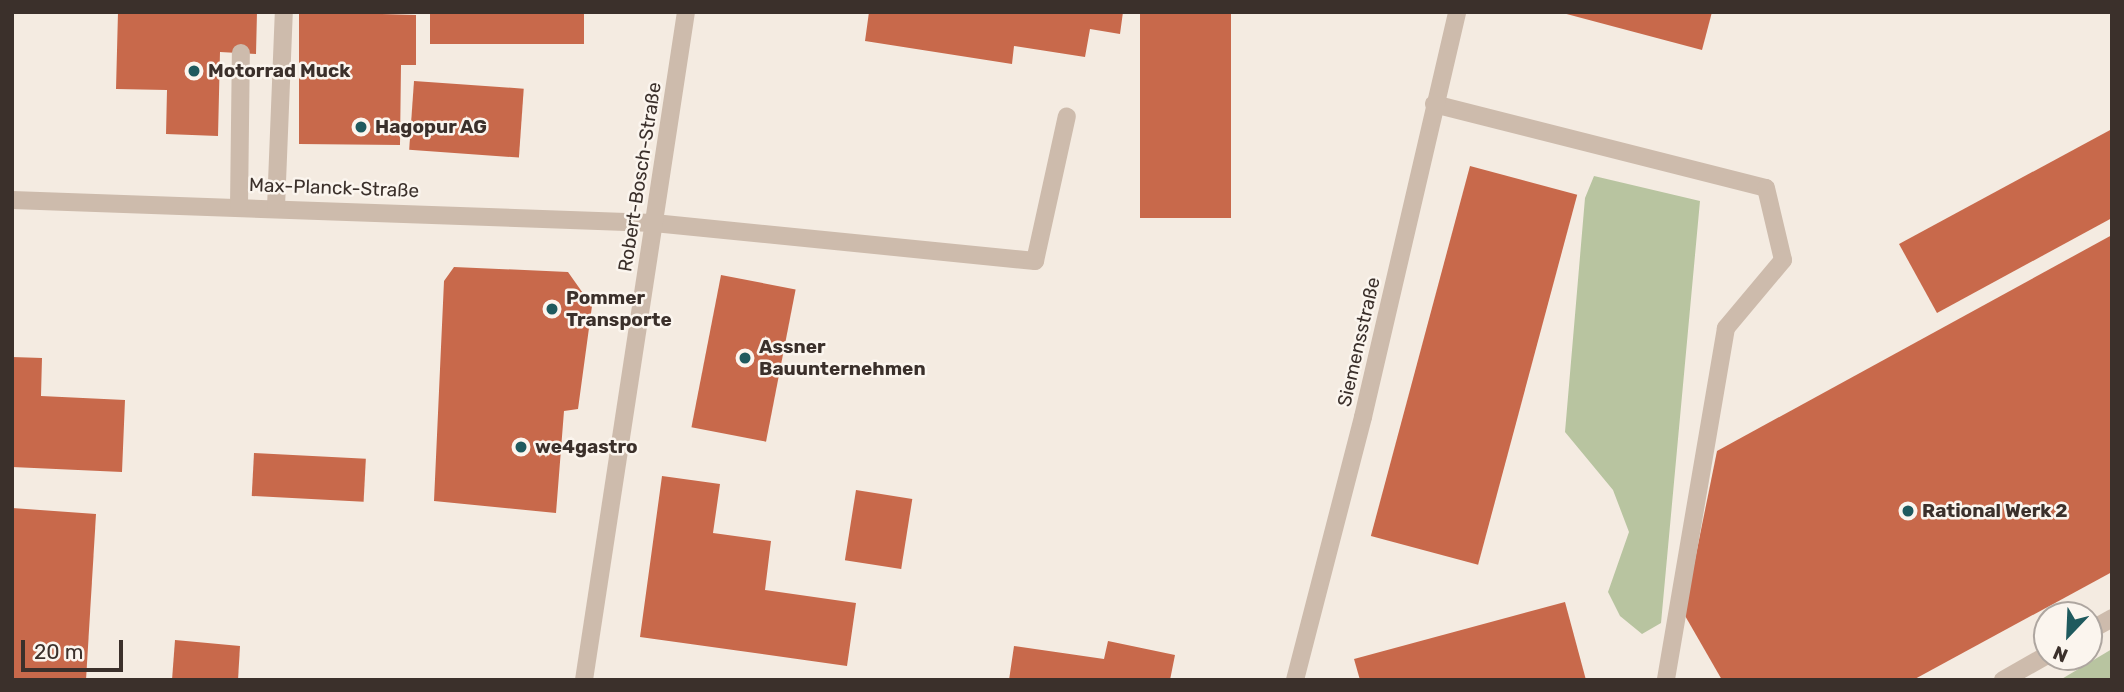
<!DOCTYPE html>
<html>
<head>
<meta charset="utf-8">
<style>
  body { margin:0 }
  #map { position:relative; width:2124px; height:692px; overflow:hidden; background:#f4ebe1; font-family:Rubik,sans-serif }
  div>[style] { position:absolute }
  .green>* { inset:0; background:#b8c4a0 }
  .building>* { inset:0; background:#c8694b; transform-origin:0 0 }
  .minor>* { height:18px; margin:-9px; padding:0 9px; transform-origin:9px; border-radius:9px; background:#cdbbac }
  .dots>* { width:19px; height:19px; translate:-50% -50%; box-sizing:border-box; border:4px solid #fbf5ee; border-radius:50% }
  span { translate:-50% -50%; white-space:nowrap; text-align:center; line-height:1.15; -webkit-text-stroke:5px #fbf5ee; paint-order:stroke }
  .poi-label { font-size:19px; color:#3b302b; font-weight:700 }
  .left { translate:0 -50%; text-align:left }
  .street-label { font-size:19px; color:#3b302b }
  .frame { position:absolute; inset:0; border:14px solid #3b302b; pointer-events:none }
  .north { position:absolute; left:2033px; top:601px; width:70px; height:70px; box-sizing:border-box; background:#fbf5ee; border:2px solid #aea6a0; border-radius:50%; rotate:203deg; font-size:19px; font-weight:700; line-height:28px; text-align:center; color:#3b302b }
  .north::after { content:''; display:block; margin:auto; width:24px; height:32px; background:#1f5a5e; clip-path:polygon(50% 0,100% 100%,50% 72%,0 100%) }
  .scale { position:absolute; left:21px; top:640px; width:102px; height:32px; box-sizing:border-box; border:4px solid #3b302b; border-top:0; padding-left:9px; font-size:21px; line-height:24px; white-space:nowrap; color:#3b302b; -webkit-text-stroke:5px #fbf5ee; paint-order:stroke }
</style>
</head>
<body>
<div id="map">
  <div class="green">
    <div style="clip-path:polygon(1594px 176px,1700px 201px,1661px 623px,1642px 634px,1620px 616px,1608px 592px,1629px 532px,1613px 490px,1565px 432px,1585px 198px)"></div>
    <div style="clip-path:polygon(2112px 649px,2112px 680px,2060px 680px)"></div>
  </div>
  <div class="building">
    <div style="clip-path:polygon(118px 12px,257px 12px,256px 54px,220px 52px,218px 136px,166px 134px,167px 90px,116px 89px)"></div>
    <div style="clip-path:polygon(314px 12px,416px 15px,416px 65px,401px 65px,400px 145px,299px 144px,299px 14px)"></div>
    <div style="left:430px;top:12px;width:154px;height:32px"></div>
    <div style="clip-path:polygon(869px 12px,1123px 12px,1120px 34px,1090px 29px,1085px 57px,1014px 46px,1012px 64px,865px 41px)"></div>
    <div style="left:1140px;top:12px;width:91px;height:206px"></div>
    <div style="clip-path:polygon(1559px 12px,1712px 12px,1702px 50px)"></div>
    <div style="left:414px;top:81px;width:110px;height:69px;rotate:4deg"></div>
    <div style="clip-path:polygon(2112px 129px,2112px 218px,1937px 313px,1899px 244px)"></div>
    <div style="left:1470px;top:166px;width:111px;height:383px;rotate:15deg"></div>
    <div style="clip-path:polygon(2112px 235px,2112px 572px,1913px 680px,1722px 680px,1684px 614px,1717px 451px)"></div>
    <div style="clip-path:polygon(454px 267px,568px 272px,592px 306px,578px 409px,564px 411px,556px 513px,434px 501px,444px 281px)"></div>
    <div style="left:721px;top:275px;width:76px;height:155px;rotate:11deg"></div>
    <div style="clip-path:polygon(12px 357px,42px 358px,41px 396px,125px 400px,122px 472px,12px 467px)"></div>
    <div style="left:254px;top:453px;width:112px;height:43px;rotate:3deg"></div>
    <div style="clip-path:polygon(662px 476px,720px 484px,713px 533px,771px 541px,765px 590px,856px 603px,847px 666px,640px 637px)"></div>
    <div style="left:856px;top:490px;width:57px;height:71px;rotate:9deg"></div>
    <div style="clip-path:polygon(12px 508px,96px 514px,86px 680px,12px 680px)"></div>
    <div style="clip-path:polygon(1565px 602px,1586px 680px,1360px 680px,1354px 659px)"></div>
    <div style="clip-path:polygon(175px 640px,240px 646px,238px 680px,172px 680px)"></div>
    <div style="clip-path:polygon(1108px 641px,1175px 655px,1170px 680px,1009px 680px,1014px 646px,1104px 659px)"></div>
  </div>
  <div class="minor">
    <div style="left:1434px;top:104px;width:342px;rotate:14.2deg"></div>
    <div style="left:1766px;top:188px;width:74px;rotate:76.7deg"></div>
    <div style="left:1783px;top:260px;width:89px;rotate:130deg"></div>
    <div style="left:1726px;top:328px;width:357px;rotate:99.7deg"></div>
    <div style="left:12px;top:200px;width:642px;rotate:2.05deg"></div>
    <div style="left:654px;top:223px;width:383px;rotate:5.7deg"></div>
    <div style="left:1035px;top:261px;width:148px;rotate:-77.6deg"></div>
    <div style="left:239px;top:206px;width:153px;rotate:-89.3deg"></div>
    <div style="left:276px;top:207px;width:195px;rotate:-87.7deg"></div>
    <div style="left:2089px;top:631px;width:26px;rotate:-29deg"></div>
    <div style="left:584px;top:680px;width:676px;rotate:-81.32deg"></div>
    <div style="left:1295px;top:680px;width:272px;rotate:-75.5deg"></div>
    <div style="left:1363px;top:417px;width:416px;rotate:-76.9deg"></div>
    <div style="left:2003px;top:680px;width:51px;rotate:-29.6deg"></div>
  </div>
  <div class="dots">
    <div style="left:194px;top:71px;background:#1f5a5e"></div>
    <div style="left:361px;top:127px;background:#1f5a5e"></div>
    <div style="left:552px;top:309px;background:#1f5a5e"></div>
    <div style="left:745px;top:358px;background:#1f5a5e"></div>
    <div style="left:521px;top:447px;background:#1f5a5e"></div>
    <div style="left:1908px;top:511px;background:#1f5a5e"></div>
  </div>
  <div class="poi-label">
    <span class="left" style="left:208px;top:71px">Motorrad Muck</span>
    <span class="left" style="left:375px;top:127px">Hagopur AG</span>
    <span class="left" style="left:566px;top:309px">Pommer<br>Transporte</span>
    <span class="left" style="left:759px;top:358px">Assner<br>Bauunternehmen</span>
    <span class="left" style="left:535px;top:447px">we4gastro</span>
    <span class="left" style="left:1922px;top:511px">Rational Werk 2</span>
  </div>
  <div class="street-label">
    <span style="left:640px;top:177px;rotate:-81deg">Robert-Bosch-Straße</span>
    <span style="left:334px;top:188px;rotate:2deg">Max-Planck-Straße</span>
    <span style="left:1359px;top:342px;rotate:-77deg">Siemensstraße</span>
  </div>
  <div class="frame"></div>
  <div class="north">N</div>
  <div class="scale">20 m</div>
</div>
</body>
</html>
